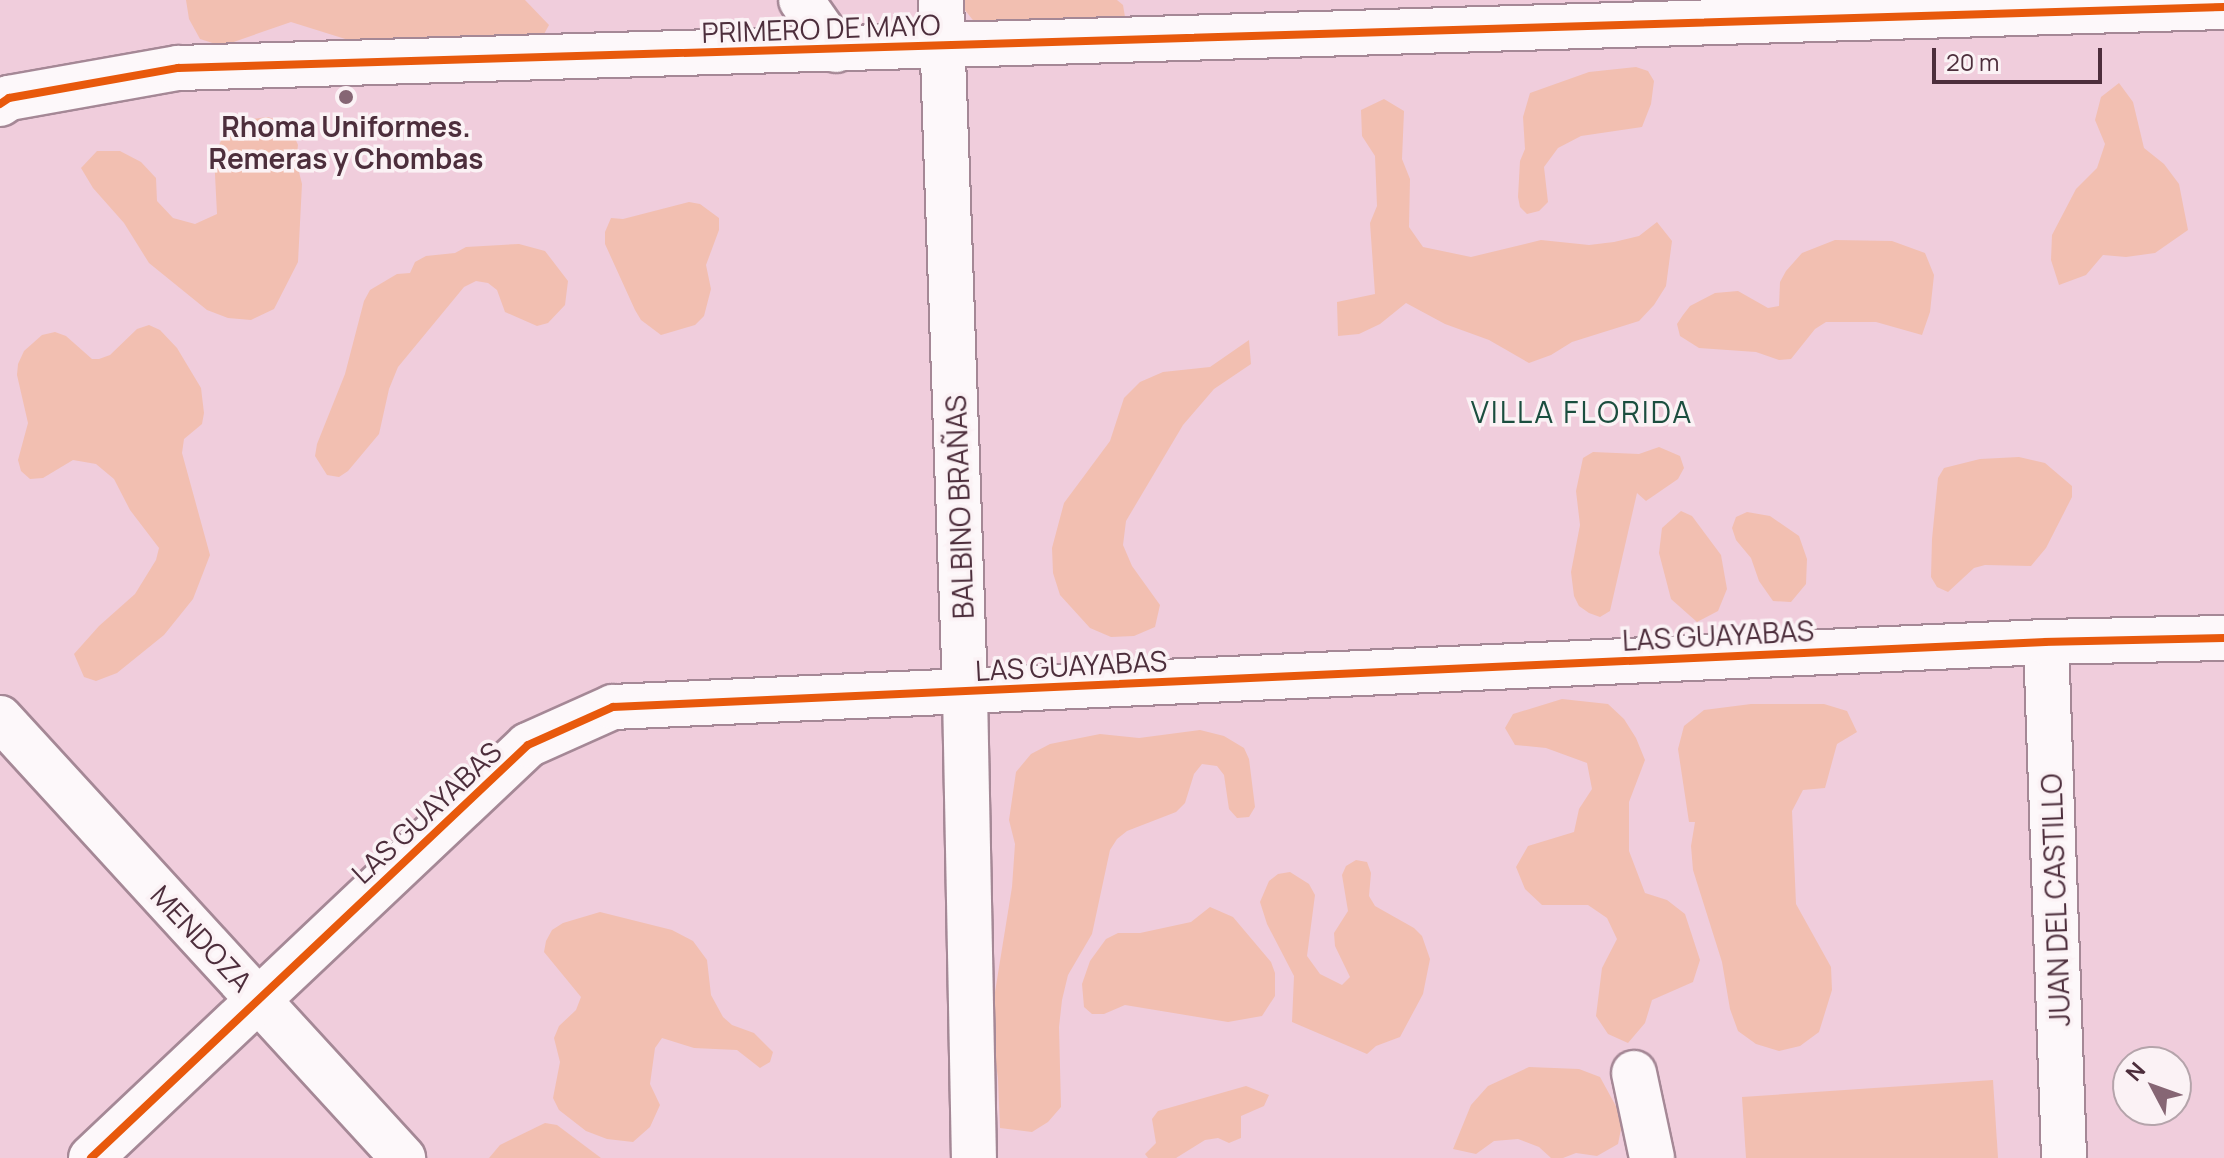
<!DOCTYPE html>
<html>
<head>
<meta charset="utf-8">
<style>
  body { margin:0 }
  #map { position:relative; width:2224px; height:1158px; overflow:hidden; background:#f0cddc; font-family:Manrope,sans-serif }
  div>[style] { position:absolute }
  .green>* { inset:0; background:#f2bfb1 }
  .roads { filter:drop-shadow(2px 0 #a58896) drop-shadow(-2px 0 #a58896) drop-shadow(0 2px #a58896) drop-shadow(0 -2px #a58896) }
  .minor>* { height:44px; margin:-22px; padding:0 22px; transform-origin:22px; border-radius:22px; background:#fdf8fa }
  .cycleway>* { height:8px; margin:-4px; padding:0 4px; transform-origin:4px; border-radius:4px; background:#e8590c }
  .dots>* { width:22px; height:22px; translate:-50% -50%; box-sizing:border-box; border:4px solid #fbf2f5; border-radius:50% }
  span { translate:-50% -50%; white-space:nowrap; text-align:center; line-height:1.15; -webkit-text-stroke:7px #fbf2f5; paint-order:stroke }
  .street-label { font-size:28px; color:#4d2e3c }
  .poi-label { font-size:28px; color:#4d2e3c; font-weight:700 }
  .neighbourhood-label { font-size:30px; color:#1b4e3f; letter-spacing:2px }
  .north { position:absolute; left:2112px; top:1046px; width:80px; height:80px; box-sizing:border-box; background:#fbf2f5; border:2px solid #b5a4ab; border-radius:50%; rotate:311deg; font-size:22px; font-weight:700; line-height:32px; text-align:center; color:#4d2e3c }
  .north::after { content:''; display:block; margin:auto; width:28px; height:36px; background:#866674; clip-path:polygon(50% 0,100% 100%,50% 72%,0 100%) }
  .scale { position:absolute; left:1932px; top:48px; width:170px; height:36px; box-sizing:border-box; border:4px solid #4d2e3c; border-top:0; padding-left:10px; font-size:24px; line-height:28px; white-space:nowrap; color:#4d2e3c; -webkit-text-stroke:6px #fbf2f5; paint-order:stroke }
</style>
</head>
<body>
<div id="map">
  <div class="green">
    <div style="clip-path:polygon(186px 0,525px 0,549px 25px,538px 45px,355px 42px,291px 22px,222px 46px,200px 39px,189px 19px)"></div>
    <div style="clip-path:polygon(957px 0,1117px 0,1123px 5px,1125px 17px,1114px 24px,976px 24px)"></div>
    <div style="clip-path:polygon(1636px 67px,1648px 71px,1654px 81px,1651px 104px,1642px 127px,1581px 136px,1558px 148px,1544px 167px,1548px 202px,1539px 211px,1527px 214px,1520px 207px,1518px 197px,1520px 161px,1525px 149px,1523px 117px,1530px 93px,1589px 72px)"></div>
    <div style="clip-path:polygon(2119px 83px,2133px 102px,2144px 148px,2164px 164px,2179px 184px,2188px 230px,2155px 253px,2126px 257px,2103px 255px,2086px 275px,2059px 285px,2051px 260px,2052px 235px,2076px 189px,2097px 168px,2105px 144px,2095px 120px,2101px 97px)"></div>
    <div style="clip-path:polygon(1384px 99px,1404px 111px,1402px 159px,1410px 179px,1409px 227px,1423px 247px,1471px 257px,1541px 240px,1589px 245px,1614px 242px,1639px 236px,1657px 222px,1672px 241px,1666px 286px,1654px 305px,1639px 321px,1572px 342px,1551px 355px,1529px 363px,1489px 340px,1445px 324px,1406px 303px,1380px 324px,1359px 334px,1338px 336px,1337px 302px,1375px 294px,1370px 223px,1377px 206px,1375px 156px,1362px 136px,1361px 110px)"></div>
    <div style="clip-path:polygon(268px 117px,289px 124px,298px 145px,296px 160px,302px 184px,298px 262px,274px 309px,251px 320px,228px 318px,207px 310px,149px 263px,124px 223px,93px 188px,81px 168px,97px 151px,120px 151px,141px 162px,156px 178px,157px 201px,173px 218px,195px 224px,217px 214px,214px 155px,224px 135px,245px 120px)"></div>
    <div style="clip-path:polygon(689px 202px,700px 204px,719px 218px,719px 230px,706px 265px,711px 289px,704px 316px,695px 325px,661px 335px,641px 320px,635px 310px,605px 244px,605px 232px,611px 218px,623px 219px)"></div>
    <div style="clip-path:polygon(1835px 240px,1892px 241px,1925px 253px,1934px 275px,1930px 312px,1922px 335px,1876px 322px,1826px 322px,1815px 329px,1791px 359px,1779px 360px,1756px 352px,1699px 348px,1680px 336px,1677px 324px,1683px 315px,1690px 306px,1715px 293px,1738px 291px,1768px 308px,1779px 306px,1780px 282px,1786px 271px,1802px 253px)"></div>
    <div style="clip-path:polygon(519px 244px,545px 251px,568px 281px,565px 305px,548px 323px,537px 326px,505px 312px,497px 290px,488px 283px,476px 281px,464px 287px,398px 367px,389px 389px,379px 434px,348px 471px,339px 477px,327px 475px,315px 456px,317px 444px,345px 374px,364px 301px,370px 290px,397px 274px,410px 273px,415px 262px,426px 256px,455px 253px,466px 247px)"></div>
    <div style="clip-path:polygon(149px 325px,160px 330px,177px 348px,201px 388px,204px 413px,202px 424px,184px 439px,182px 453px,210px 555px,193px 599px,164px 635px,117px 673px,96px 681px,84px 677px,74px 654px,99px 626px,135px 594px,156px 560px,159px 548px,130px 510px,114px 479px,96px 464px,73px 460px,43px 478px,30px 479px,21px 471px,18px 460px,28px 423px,17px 375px,18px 364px,24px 351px,42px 335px,55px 332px,66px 336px,92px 359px,99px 359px,110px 355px,137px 329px)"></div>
    <div style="clip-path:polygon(1249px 340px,1251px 364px,1214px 389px,1183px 425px,1126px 521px,1123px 545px,1132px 566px,1160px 605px,1155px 627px,1134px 636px,1111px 637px,1090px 628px,1060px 595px,1053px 573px,1052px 548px,1064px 503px,1110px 441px,1124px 398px,1140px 382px,1163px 372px,1210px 367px)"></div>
    <div style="clip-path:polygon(1659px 447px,1680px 456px,1684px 468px,1678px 479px,1646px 501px,1637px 493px,1610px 611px,1600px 617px,1589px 613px,1579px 606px,1574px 596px,1571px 572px,1580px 525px,1576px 491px,1583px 458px,1593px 452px,1639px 454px)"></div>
    <div style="clip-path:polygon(2019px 457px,2045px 463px,2072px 486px,2072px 497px,2046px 548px,2031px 566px,1985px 565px,1974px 568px,1948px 592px,1937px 587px,1931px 577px,1932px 539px,1938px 478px,1944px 468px,1980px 459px)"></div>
    <div style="clip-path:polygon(1681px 511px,1692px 516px,1721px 555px,1727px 589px,1718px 611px,1697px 622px,1671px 599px,1659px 553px,1662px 528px)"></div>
    <div style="clip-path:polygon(1747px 512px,1770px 516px,1799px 536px,1807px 559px,1806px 584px,1791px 602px,1773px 601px,1759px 581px,1751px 558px,1736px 540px,1732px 528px,1736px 517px)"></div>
    <div style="clip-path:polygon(1562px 699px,1608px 704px,1624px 719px,1636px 738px,1645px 760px,1629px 802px,1629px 851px,1645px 893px,1667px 900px,1685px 914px,1700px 960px,1693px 982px,1652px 1000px,1645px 1023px,1628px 1043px,1608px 1034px,1596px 1016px,1602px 968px,1617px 939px,1607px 918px,1588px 905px,1542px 905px,1525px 889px,1516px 867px,1528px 846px,1574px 832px,1579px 809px,1592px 789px,1587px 763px,1546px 748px,1515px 745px,1505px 728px,1513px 714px)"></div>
    <div style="clip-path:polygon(1751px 704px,1824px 704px,1847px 711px,1857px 732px,1837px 744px,1825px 788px,1803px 790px,1792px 811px,1796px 904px,1831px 967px,1832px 990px,1819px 1032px,1800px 1046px,1779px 1051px,1756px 1044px,1738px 1031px,1730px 1009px,1722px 962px,1693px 870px,1691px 846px,1695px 822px,1689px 822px,1678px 749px,1684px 726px,1704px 710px)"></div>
    <div style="clip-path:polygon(1200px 730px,1224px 736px,1244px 748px,1249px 759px,1255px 807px,1249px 817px,1237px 818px,1229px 809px,1224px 775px,1217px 766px,1202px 764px,1194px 774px,1185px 803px,1176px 812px,1127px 831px,1117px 839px,1110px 850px,1092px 934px,1068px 975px,1062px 1000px,1059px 1027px,1061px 1107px,1048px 1122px,1032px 1132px,1000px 1128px,998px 1078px,990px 1023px,1012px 887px,1015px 844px,1009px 820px,1016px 772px,1031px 754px,1050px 744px,1100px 734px,1139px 738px)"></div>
    <div style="clip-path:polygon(1356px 860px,1367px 862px,1371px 873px,1369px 896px,1375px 906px,1414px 928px,1422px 936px,1430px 959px,1423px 994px,1400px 1037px,1376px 1046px,1367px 1054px,1292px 1022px,1294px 976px,1267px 924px,1260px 902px,1269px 881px,1278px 874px,1290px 872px,1309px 884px,1315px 895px,1307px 956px,1320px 974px,1342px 985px,1350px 977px,1335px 946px,1334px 933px,1348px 911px,1342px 875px,1346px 866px)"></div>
    <div style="clip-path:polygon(1210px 907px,1233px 917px,1271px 962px,1275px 973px,1275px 996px,1262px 1016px,1228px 1022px,1125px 1005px,1104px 1014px,1092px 1014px,1084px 1007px,1082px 984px,1090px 961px,1106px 939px,1118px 933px,1140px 933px,1191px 922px)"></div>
    <div style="clip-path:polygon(600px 912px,672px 930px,693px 941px,707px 960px,711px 995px,723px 1017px,732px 1025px,754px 1033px,773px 1052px,770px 1062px,760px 1068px,737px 1050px,694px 1048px,662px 1038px,655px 1048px,650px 1084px,660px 1105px,650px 1127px,633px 1142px,607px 1139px,586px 1131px,559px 1110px,553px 1098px,560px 1062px,554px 1038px,559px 1026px,576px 1010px,581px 997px,544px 952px,546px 941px,552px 930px,563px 923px)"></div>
    <div style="clip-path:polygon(1529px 1067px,1579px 1069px,1600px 1077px,1623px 1119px,1618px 1144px,1597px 1156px,1576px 1153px,1563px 1158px,1551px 1158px,1539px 1147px,1518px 1139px,1494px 1141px,1476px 1154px,1453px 1149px,1471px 1105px,1488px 1086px)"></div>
    <div style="clip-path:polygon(1993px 1080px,1998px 1158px,1746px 1158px,1742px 1097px)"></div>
    <div style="clip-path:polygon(1246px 1086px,1269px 1095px,1264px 1106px,1241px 1116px,1241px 1138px,1229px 1143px,1218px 1138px,1205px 1140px,1176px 1158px,1148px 1158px,1145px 1154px,1156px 1143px,1152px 1119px,1158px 1111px)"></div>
    <div style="clip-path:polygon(545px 1123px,557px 1125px,601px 1158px,489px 1158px,500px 1145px)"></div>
  </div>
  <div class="roads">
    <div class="minor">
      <div style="left:801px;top:0;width:61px;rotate:55deg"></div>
      <div style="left:941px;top:0;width:692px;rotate:88.01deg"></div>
      <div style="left:965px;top:692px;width:466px;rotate:88.9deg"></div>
      <div style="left:0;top:104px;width:11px;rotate:-34deg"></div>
      <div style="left:9px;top:98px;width:172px;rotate:-10.1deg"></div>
      <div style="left:178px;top:68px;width:2047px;rotate:-1.71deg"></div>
      <div style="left:2046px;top:642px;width:516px;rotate:88deg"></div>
      <div style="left:0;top:718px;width:597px;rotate:47.51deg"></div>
      <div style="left:1634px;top:1073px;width:87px;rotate:78deg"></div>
      <div style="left:91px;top:1158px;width:601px;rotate:-43.38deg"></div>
      <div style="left:528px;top:745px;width:93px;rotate:-24.1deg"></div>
      <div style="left:613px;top:707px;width:1434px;rotate:-2.6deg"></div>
      <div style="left:2046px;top:642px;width:178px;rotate:-1.3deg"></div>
    </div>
  </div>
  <div class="cycleway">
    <div style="left:0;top:104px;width:11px;rotate:-34deg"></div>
    <div style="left:9px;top:98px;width:172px;rotate:-10.1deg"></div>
    <div style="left:178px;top:68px;width:2047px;rotate:-1.71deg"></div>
    <div style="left:91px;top:1158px;width:601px;rotate:-43.38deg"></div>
    <div style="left:528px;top:745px;width:93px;rotate:-24.1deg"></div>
    <div style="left:613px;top:707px;width:1434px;rotate:-2.6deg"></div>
    <div style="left:2046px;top:642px;width:178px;rotate:-1.3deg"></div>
  </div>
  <div class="dots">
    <div style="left:346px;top:97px;background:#866674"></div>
  </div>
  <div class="street-label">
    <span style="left:821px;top:28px;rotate:-2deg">PRIMERO DE MAYO</span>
    <span style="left:959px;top:507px;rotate:-92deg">BALBINO BRAÑAS</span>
    <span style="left:1718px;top:635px;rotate:-3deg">LAS GUAYABAS</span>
    <span style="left:1071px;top:665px;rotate:-3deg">LAS GUAYABAS</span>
    <span style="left:426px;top:812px;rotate:-43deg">LAS GUAYABAS</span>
    <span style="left:2055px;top:900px;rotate:-92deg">JUAN DEL CASTILLO</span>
    <span style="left:202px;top:938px;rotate:47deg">MENDOZA</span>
  </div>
  <div class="poi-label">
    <span style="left:346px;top:142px">Rhoma Uniformes.<br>Remeras y Chombas</span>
  </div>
  <div class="neighbourhood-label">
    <span style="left:1582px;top:412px">VILLA FLORIDA</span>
  </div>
  <div class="north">N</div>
  <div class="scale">20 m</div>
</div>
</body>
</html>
